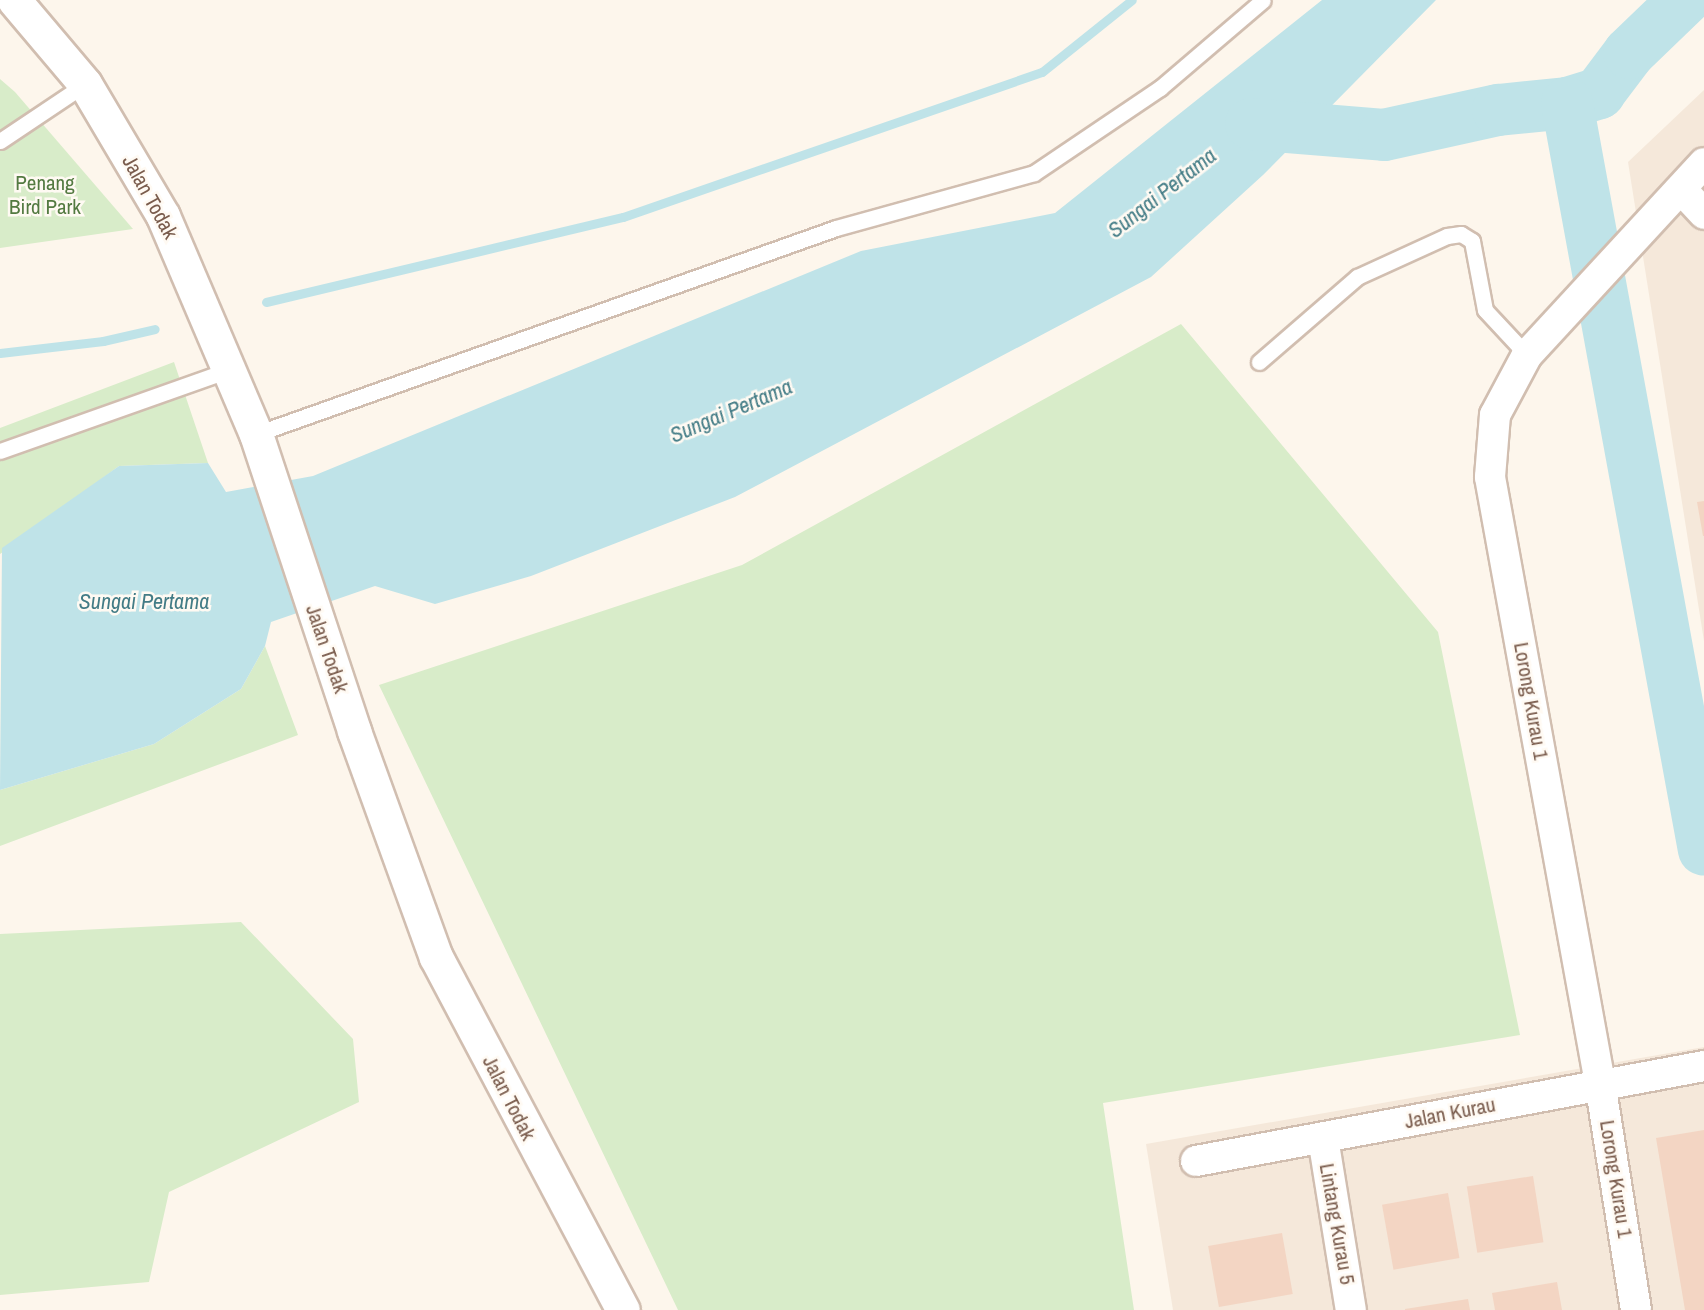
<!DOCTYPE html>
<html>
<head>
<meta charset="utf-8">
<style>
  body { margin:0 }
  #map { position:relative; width:1704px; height:1310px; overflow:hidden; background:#fdf6ec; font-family:"Archivo Narrow",sans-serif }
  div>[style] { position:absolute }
  .residential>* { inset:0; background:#f5e8da }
  .green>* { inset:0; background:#d8ecc9 }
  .water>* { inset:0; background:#bfe3e8 }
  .stream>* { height:9px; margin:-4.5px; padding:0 4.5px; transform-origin:4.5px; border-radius:4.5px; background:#bfe3e8 }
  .river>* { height:52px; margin:-26px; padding:0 26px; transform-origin:26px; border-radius:26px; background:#bfe3e8 }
  .building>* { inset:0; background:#f3d5c3; transform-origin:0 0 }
  .roads { filter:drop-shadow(2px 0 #d1beb0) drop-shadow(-2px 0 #d1beb0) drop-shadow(0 2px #d1beb0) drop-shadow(0 -2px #d1beb0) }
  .service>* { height:15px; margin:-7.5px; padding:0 7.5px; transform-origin:7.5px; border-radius:7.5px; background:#fff }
  .minor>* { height:30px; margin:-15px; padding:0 15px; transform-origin:15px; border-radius:15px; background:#fff }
  .secondary>* { height:33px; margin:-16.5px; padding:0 16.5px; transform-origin:16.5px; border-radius:16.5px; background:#fff }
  span { translate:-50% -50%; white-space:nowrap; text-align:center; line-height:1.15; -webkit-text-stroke:5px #fffaf3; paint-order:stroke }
  .park-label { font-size:21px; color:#537a41 }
  .street-label { font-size:21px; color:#7a5c4d }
  .water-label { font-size:22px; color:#437c86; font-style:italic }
</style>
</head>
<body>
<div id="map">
  <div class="residential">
    <div style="clip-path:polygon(1704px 90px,1704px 641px,1628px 162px)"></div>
    <div style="clip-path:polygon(1704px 1047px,1704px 1310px,1173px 1310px,1146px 1144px)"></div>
  </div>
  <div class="green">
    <div style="clip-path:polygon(0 79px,15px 92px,133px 229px,0 248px)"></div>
    <div style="clip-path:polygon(1181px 324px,1438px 632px,1520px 1035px,1103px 1103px,1134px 1310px,678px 1310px,379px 685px,742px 565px)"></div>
    <div style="clip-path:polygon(174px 362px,208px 463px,119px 466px,0 554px,0 428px)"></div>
    <div style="clip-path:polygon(265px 646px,298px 735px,0 846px,0 790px,154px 744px,241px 689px)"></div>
    <div style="clip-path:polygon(241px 922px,353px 1039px,359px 1102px,169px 1192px,149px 1282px,0 1295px,0 934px)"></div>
  </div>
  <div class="water">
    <div style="clip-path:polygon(1322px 0,1436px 0,1263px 175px,1151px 277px,735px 497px,531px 576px,435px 604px,375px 586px,271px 622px,265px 646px,241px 689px,154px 744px,0 790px,2px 548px,119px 466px,208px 463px,226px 492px,313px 476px,861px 251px,1055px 213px)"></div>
  </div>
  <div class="stream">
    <div style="left:266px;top:302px;width:367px;rotate:-13.4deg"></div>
    <div style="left:623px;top:217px;width:443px;rotate:-19.1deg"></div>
    <div style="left:1042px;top:72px;width:115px;rotate:-38.7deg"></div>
    <div style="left:0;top:353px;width:104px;rotate:-6.6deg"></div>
    <div style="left:103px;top:341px;width:53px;rotate:-13deg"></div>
  </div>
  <div class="river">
    <div style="left:1567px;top:103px;width:34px;rotate:-17deg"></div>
    <div style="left:1599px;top:93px;width:50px;rotate:-53.1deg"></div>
    <div style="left:1629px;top:53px;width:76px;rotate:-43.9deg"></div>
    <div style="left:1251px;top:124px;width:133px;rotate:4.7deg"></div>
    <div style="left:1384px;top:135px;width:117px;rotate:-12.4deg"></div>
    <div style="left:1498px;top:110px;width:69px;rotate:-5.8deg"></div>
    <div style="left:1567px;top:103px;width:759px;rotate:79.61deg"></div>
  </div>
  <div class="building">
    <div style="clip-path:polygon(1704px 501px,1704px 536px,1703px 536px,1697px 502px)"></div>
    <div style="clip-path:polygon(1704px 1130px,1704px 1310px,1685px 1310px,1656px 1138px)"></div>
    <div style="left:1533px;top:1176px;width:67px;height:67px;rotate:81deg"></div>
    <div style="left:1448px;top:1193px;width:66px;height:67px;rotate:80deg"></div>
    <div style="left:1282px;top:1233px;width:62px;height:75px;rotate:80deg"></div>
    <div style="clip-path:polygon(1557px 1282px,1562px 1310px,1495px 1310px,1492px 1293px)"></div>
    <div style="clip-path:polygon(1468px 1299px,1470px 1310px,1405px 1310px,1405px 1309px)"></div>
  </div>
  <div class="roads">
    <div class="service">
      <div style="left:0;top:141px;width:102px;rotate:-33.8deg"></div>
      <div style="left:1259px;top:362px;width:130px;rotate:-40.9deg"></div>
      <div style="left:1357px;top:277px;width:99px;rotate:-24.5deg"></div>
      <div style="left:1447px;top:236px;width:14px;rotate:-8deg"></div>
      <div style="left:1461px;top:234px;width:13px;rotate:32deg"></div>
      <div style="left:1472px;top:241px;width:70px;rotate:79.3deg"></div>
      <div style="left:1485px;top:310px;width:62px;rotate:47deg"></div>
      <div style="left:256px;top:434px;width:615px;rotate:-19.55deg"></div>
      <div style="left:836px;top:228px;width:205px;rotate:-15.5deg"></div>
      <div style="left:1034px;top:173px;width:152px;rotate:-34deg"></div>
      <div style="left:1160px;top:88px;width:135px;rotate:-40.5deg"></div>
      <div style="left:0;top:451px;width:246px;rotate:-19.5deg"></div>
    </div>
    <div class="minor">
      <div style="left:1681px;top:189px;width:34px;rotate:47deg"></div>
      <div style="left:1323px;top:1138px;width:174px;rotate:80.8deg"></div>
      <div style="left:1196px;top:1161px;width:517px;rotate:-10.59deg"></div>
      <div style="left:1636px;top:1310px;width:230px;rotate:-99deg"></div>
      <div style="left:1600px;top:1083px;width:616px;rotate:-100.29deg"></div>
      <div style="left:1490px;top:477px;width:62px;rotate:-85.4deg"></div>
      <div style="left:1495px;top:415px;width:68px;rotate:-61.9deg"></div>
      <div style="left:1527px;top:355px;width:261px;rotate:-47.3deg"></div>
    </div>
    <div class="secondary">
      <div style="left:14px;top:0;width:110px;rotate:49.8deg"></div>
      <div style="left:85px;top:84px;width:153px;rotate:59.4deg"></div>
      <div style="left:163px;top:216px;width:237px;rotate:66.9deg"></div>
      <div style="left:256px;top:434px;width:313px;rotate:71.7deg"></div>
      <div style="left:354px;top:731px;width:240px;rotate:70.1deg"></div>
      <div style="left:436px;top:957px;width:399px;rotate:62.1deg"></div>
    </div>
  </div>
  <div class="park-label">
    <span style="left:45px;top:195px">Penang<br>Bird Park</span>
  </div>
  <div class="street-label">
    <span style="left:150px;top:197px;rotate:61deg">Jalan Todak</span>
    <span style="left:327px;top:649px;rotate:71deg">Jalan Todak</span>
    <span style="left:1531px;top:701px;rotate:80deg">Lorong Kurau 1</span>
    <span style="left:509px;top:1098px;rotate:63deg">Jalan Todak</span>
    <span style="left:1450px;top:1113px;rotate:-11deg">Jalan Kurau</span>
    <span style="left:1616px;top:1179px;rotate:81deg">Lorong Kurau 1</span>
    <span style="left:1337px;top:1224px;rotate:80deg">Lintang Kurau 5</span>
  </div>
  <div class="water-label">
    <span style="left:1162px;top:193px;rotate:-38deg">Sungai Pertama</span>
    <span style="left:731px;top:411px;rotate:-23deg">Sungai Pertama</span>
    <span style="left:144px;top:602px">Sungai Pertama</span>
  </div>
</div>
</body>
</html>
